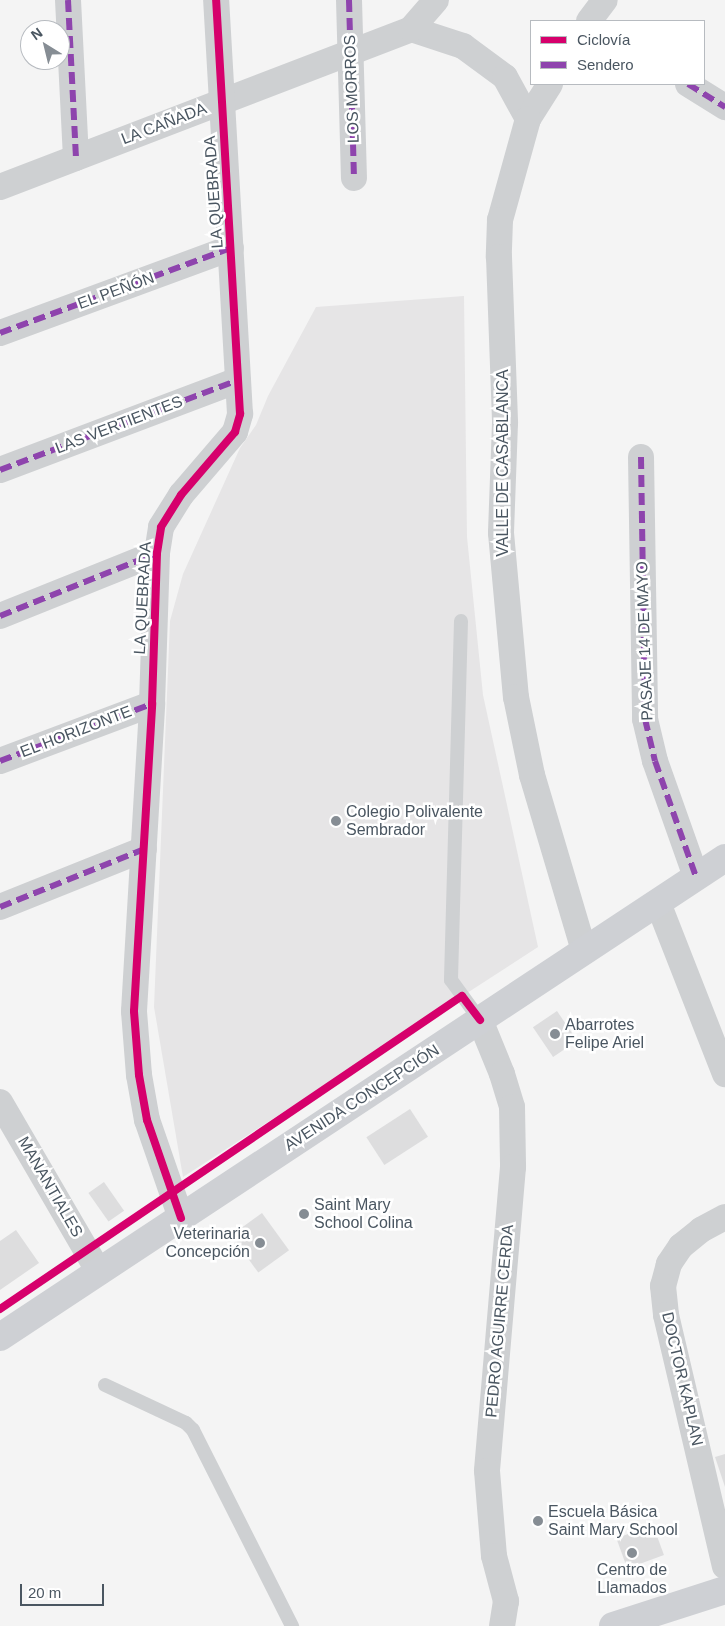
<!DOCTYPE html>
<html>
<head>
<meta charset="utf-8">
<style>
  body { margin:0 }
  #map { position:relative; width:725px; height:1626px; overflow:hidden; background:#f4f4f4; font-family:Arial,sans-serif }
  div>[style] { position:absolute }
  .education>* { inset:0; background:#e6e5e6 }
  .building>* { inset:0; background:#ddddde; transform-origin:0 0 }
  .lane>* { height:14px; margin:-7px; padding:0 7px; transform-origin:7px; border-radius:7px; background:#ced0d2 }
  .street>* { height:26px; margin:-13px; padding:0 13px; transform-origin:13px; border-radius:13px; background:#ced0d2 }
  .secondary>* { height:28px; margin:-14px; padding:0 14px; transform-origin:14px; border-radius:14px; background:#ced0d4 }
  .quiet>* { height:6px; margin-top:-3px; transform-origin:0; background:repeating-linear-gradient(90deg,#8e44ad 0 12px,transparent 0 18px) }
  .cycleway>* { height:8px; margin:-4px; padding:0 4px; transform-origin:4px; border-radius:4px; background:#d6006c }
  .dots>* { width:14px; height:14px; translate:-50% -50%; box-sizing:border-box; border:2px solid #fff; border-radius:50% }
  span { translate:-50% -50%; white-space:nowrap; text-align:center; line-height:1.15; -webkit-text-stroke:5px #fff; paint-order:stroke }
  .street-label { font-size:16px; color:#4a5661 }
  .poi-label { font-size:16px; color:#4a5661 }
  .left { translate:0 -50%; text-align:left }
  .right { translate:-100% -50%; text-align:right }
  .legend { position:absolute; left:530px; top:20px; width:175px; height:65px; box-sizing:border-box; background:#fff; border:1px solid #b7bbc0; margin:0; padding:6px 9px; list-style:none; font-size:15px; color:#4a5661 }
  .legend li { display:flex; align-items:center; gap:10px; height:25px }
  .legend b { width:25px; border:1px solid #b7bbc0 }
  .north { position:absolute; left:20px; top:20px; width:50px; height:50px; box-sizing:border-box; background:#fff; border:1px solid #b7bbc0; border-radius:50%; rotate:324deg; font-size:14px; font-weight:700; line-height:20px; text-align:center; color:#4a5661 }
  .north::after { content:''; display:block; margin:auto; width:18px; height:22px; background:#868d94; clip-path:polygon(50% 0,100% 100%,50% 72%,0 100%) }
  .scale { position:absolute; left:20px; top:1584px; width:84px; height:22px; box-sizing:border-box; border:2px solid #4a5661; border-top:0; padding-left:6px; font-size:15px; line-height:18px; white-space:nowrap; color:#4a5661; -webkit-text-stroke:4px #fff; paint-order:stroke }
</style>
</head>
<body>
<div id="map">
  <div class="education">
    <div style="clip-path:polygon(464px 296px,467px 537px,483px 695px,538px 947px,183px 1177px,154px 1007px,170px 621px,183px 574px,240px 448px,256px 425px,268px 396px,316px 307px)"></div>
  </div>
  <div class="building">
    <div style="left:557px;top:1011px;width:36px;height:29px;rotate:56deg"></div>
    <div style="left:410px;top:1109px;width:33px;height:52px;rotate:57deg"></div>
    <div style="left:104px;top:1182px;width:35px;height:19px;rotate:55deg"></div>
    <div style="left:262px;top:1213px;width:46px;height:38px;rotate:54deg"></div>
    <div style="clip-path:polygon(16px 1230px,39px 1263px,0 1290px,0 1241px)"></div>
    <div style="clip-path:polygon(725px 1454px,725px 1487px,715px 1457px)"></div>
    <div style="left:653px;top:1525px;width:32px;height:39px;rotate:70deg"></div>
  </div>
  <div class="lane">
    <div style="left:461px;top:621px;width:359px;rotate:91.6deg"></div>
    <div style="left:451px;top:980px;width:49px;rotate:54.1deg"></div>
    <div style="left:105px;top:1385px;width:89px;rotate:25.1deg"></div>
    <div style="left:186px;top:1423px;width:10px;rotate:45deg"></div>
    <div style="left:193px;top:1430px;width:220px;rotate:63.2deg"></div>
  </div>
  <div class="street">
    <div style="left:68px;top:0;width:158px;rotate:87.1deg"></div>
    <div style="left:349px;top:0;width:178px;rotate:88.4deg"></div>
    <div style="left:589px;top:21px;width:26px;rotate:-53deg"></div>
    <div style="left:411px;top:29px;width:55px;rotate:18.1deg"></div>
    <div style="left:463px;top:46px;width:52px;rotate:36.4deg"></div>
    <div style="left:505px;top:77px;width:48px;rotate:61.3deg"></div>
    <div style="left:550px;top:84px;width:41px;rotate:122.2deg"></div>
    <div style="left:528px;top:119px;width:105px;rotate:105.5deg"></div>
    <div style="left:500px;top:220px;width:37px;rotate:92deg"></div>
    <div style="left:499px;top:257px;width:166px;rotate:87.9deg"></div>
    <div style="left:505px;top:423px;width:110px;rotate:92.1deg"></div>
    <div style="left:501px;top:533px;width:165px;rotate:84.8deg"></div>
    <div style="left:516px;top:697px;width:80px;rotate:78.4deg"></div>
    <div style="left:532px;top:775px;width:184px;rotate:73.5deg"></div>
    <div style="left:688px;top:84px;width:44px;rotate:31.9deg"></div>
    <div style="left:0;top:187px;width:440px;rotate:-21deg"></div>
    <div style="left:411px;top:29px;width:38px;rotate:-49deg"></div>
    <div style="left:0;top:333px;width:246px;rotate:-20.2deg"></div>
    <div style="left:641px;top:457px;width:262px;rotate:89.1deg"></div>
    <div style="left:645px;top:719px;width:43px;rotate:76.6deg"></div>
    <div style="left:655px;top:761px;width:123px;rotate:70.5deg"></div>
    <div style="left:0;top:470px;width:254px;rotate:-20.7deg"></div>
    <div style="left:0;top:616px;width:169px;rotate:-21.9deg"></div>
    <div style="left:0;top:761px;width:162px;rotate:-20.6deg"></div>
    <div style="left:658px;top:903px;width:184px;rotate:68.6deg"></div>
    <div style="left:0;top:907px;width:155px;rotate:-21.9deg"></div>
    <div style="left:480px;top:1020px;width:58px;rotate:67.8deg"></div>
    <div style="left:502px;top:1074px;width:34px;rotate:73deg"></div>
    <div style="left:512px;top:1107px;width:60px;rotate:89deg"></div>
    <div style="left:513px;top:1167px;width:305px;rotate:94.9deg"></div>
    <div style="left:487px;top:1471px;width:85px;rotate:85.3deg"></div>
    <div style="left:494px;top:1556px;width:47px;rotate:75.1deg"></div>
    <div style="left:506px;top:1601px;width:25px;rotate:99deg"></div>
    <div style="left:0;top:1102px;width:197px;rotate:59.8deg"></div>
    <div style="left:725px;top:1217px;width:27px;rotate:152deg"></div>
    <div style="left:701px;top:1230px;width:26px;rotate:141deg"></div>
    <div style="left:681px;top:1246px;width:22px;rotate:124deg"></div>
    <div style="left:669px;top:1264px;width:23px;rotate:105deg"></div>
    <div style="left:663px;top:1286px;width:29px;rotate:84deg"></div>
    <div style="left:666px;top:1315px;width:258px;rotate:76.8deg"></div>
    <div style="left:181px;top:1218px;width:104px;rotate:-109.1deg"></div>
    <div style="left:147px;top:1120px;width:46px;rotate:-100.1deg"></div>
    <div style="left:139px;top:1075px;width:64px;rotate:-94.5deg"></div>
    <div style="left:134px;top:1011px;width:308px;rotate:-86.6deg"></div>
    <div style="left:152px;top:704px;width:151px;rotate:-88.1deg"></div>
    <div style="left:157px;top:553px;width:26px;rotate:-81deg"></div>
    <div style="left:161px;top:527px;width:38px;rotate:-58deg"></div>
    <div style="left:181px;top:495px;width:83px;rotate:-49.4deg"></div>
    <div style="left:235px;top:432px;width:19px;rotate:-74deg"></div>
    <div style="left:240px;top:414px;width:415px;rotate:-93.3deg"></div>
  </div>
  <div class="secondary">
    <div style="left:0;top:1337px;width:869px;rotate:-33.45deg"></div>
    <div style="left:613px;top:1626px;width:118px;rotate:-17.8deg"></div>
  </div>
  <div class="quiet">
    <div style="left:68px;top:0;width:158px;rotate:87.1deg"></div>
    <div style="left:349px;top:0;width:178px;rotate:88.4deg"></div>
    <div style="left:688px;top:84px;width:44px;rotate:31.9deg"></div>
    <div style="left:0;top:333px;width:246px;rotate:-20.2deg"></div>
    <div style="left:641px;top:457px;width:262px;rotate:89.1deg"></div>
    <div style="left:645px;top:719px;width:43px;rotate:76.6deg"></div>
    <div style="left:655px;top:761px;width:123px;rotate:70.5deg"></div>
    <div style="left:0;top:470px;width:254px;rotate:-20.7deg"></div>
    <div style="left:0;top:616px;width:169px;rotate:-21.9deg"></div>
    <div style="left:0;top:761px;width:162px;rotate:-20.6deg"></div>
    <div style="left:0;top:907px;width:155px;rotate:-21.9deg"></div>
  </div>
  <div class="cycleway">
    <div style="left:181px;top:1218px;width:104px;rotate:-109.1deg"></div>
    <div style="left:147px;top:1120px;width:46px;rotate:-100.1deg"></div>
    <div style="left:139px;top:1075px;width:64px;rotate:-94.5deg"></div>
    <div style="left:134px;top:1011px;width:308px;rotate:-86.6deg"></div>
    <div style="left:152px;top:704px;width:151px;rotate:-88.1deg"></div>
    <div style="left:157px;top:553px;width:26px;rotate:-81deg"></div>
    <div style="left:161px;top:527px;width:38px;rotate:-58deg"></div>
    <div style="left:181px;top:495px;width:83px;rotate:-49.4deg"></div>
    <div style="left:235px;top:432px;width:19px;rotate:-74deg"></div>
    <div style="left:240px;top:414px;width:415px;rotate:-93.3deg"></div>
    <div style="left:0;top:1309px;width:558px;rotate:-34.12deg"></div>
    <div style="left:462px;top:996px;width:30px;rotate:53deg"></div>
  </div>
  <div class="dots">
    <div style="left:336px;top:821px;background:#868d94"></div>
    <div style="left:555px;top:1034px;background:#868d94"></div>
    <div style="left:304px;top:1214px;background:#868d94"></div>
    <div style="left:260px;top:1243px;background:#868d94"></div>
    <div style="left:538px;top:1521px;background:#868d94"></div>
    <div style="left:632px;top:1553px;background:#868d94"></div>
  </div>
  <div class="street-label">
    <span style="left:352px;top:89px;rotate:-92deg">LOS MORROS</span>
    <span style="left:164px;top:124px;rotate:-21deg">LA CAÑADA</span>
    <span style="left:214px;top:192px;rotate:-94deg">LA QUEBRADA</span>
    <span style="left:116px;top:291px;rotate:-20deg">EL PEÑÓN</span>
    <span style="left:119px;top:425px;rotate:-21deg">LAS VERTIENTES</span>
    <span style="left:503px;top:463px;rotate:-90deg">VALLE DE CASABLANCA</span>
    <span style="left:143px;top:598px;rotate:-87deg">LA QUEBRADA</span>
    <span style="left:645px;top:641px;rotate:-92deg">PASAJE 14 DE MAYO</span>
    <span style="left:76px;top:732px;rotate:-21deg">EL HORIZONTE</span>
    <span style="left:362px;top:1098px;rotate:-33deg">AVENIDA CONCEPCIÓN</span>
    <span style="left:50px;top:1187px;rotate:60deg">MANANTIALES</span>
    <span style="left:500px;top:1321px;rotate:-85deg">PEDRO AGUIRRE CERDA</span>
    <span style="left:682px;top:1379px;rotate:77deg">DOCTOR KAPLAN</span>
  </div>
  <div class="poi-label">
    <span class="left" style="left:346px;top:821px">Colegio Polivalente<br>Sembrador</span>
    <span class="left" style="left:565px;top:1034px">Abarrotes<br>Felipe Ariel</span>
    <span class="left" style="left:314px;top:1214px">Saint Mary<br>School Colina</span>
    <span class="right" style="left:250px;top:1243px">Veterinaria<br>Concepción</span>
    <span class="left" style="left:548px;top:1521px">Escuela Básica<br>Saint Mary School</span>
    <span style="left:632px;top:1579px">Centro de<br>Llamados</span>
  </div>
  <ul class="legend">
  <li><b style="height:6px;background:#d6006c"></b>Ciclovía</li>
  <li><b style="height:6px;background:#8e44ad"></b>Sendero</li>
  </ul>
  <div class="north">N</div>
  <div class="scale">20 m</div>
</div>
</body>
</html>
